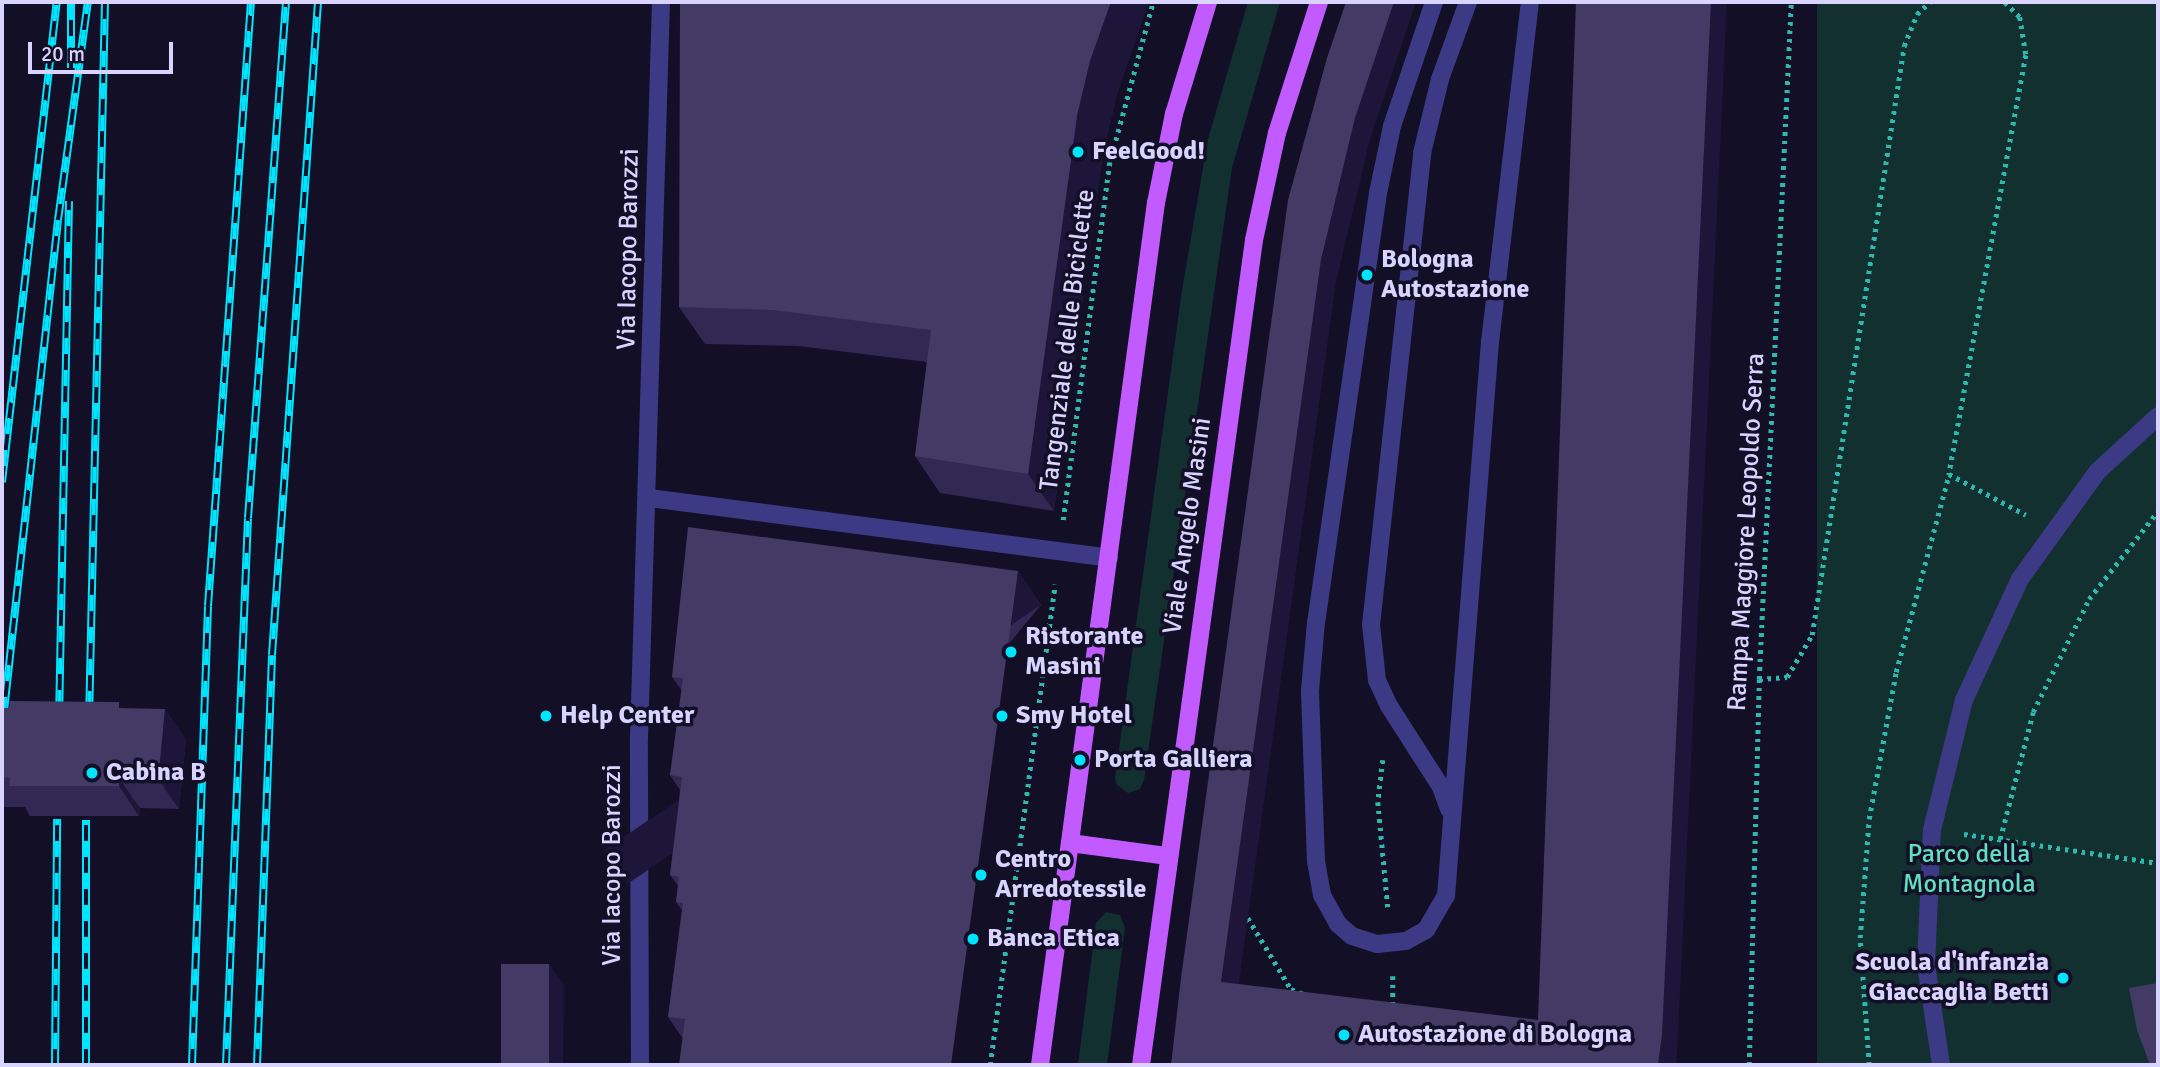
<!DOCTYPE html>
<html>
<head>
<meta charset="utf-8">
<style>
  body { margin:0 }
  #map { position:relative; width:2160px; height:1067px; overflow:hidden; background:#130f26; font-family:Signika,sans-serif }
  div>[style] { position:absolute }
  .green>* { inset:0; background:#12302f; transform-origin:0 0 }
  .path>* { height:4.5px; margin-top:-2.25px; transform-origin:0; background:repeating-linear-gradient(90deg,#2fb8b0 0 3.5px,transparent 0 8.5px) }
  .minor>* { height:18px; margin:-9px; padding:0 9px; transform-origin:9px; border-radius:9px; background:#3d3a85 }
  .major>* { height:18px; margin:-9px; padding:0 9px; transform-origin:9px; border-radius:9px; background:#c25bff }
  .rail>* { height:8px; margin-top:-4px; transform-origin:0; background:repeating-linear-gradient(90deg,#130f26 0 16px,#00e5ff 0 32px); box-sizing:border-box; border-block:2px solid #00e5ff }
  .wall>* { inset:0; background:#312854 }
  .shaded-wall>* { inset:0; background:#1d163a; transform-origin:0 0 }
  .building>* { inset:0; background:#433a66; transform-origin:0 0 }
  .dots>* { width:19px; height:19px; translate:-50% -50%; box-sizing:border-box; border:4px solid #130f26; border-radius:50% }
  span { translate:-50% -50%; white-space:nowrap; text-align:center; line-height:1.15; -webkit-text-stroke:7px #130f26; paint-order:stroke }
  .poi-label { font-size:26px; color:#d9d4ff; font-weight:700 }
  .left { translate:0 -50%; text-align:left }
  .right { translate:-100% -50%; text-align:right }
  .street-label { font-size:26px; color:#d9d4ff }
  .park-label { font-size:26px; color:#5fe0c0 }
  .frame { position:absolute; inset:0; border:4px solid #d9d4ff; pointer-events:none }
  .scale { position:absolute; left:28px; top:42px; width:145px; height:32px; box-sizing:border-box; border:4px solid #d9d4ff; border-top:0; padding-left:9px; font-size:21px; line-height:24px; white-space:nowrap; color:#d9d4ff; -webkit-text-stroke:5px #130f26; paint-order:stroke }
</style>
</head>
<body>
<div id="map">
  <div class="green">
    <div style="clip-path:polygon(1248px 2px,1280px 2px,1232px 168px,1144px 780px,1140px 789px,1128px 793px,1117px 785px,1115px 778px,1182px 290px,1208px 139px)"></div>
    <div style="left:1817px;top:2px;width:341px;height:1064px"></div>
    <div style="clip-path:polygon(1106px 912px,1120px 915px,1125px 928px,1107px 1065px,1078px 1065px,1096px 923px)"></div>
  </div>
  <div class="path">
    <div style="left:2005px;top:2px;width:21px;rotate:45deg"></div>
    <div style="left:2020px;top:17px;width:38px;rotate:81deg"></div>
    <div style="left:2026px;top:55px;width:426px;rotate:100.4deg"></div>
    <div style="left:1949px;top:474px;width:87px;rotate:28deg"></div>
    <div style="left:2155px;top:2px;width:3px"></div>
    <div style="left:1063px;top:520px;width:358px;rotate:-82.6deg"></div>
    <div style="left:1109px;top:165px;width:169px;rotate:-74.9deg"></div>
    <div style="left:1759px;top:679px;width:28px;rotate:-4deg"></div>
    <div style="left:1787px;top:677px;width:49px;rotate:-59.2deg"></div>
    <div style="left:1812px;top:635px;width:596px;rotate:-81.12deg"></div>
    <div style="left:1904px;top:46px;width:35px;rotate:-68deg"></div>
    <div style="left:1917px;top:14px;width:18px;rotate:-43deg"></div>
    <div style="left:1383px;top:760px;width:42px;rotate:96.8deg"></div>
    <div style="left:1378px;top:802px;width:106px;rotate:84.6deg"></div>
    <div style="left:1964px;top:834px;width:196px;rotate:8.5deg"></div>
    <div style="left:2000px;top:839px;width:131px;rotate:-75.4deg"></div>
    <div style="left:2033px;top:712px;width:126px;rotate:-63.6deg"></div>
    <div style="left:2089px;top:599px;width:112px;rotate:-51.9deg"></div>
    <div style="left:1248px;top:918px;width:83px;rotate:58.8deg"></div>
    <div style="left:1291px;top:989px;width:14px;rotate:21deg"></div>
    <div style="left:1393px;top:976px;width:30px;rotate:90deg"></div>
    <div style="left:990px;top:1065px;width:485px;rotate:-82.3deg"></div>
    <div style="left:1749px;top:1065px;width:386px;rotate:-88.5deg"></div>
    <div style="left:1759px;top:679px;width:678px;rotate:-87.29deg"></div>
    <div style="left:1869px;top:1065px;width:127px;rotate:-94.1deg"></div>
    <div style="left:1860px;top:938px;width:119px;rotate:-85.7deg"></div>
    <div style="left:1869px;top:819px;width:149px;rotate:-79.6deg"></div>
    <div style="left:1896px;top:672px;width:205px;rotate:-75deg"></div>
  </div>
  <div class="minor">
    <div style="left:1434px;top:2px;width:131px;rotate:108.7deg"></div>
    <div style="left:1392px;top:126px;width:68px;rotate:101.8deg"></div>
    <div style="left:1378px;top:193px;width:433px;rotate:98.2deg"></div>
    <div style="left:1316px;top:622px;width:69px;rotate:95deg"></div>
    <div style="left:1310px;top:691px;width:170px;rotate:88deg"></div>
    <div style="left:1316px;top:861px;width:35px;rotate:80deg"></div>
    <div style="left:1322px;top:895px;width:33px;rotate:61deg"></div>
    <div style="left:1338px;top:924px;width:18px;rotate:41deg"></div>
    <div style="left:1352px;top:936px;width:26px;rotate:18deg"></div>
    <div style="left:1377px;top:944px;width:29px;rotate:-6deg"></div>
    <div style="left:1406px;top:941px;width:23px;rotate:-29deg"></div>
    <div style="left:1426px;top:930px;width:39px;rotate:-60deg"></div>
    <div style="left:1446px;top:896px;width:556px;rotate:-85.46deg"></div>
    <div style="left:1490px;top:342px;width:342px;rotate:-83.3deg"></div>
    <div style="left:649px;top:498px;width:464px;rotate:7.4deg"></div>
    <div style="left:1449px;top:809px;width:23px;rotate:-110deg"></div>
    <div style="left:1441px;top:787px;width:96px;rotate:-122.7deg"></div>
    <div style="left:1389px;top:706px;width:29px;rotate:-115deg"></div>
    <div style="left:1377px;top:680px;width:55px;rotate:-96.2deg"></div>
    <div style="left:1371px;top:625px;width:475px;rotate:-83.8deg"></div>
    <div style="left:1422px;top:153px;width:76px;rotate:-76.3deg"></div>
    <div style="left:1440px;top:79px;width:82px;rotate:-70deg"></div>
    <div style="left:640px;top:1065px;width:327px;rotate:-90.2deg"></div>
    <div style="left:639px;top:738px;width:736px;rotate:-88.29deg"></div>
    <div style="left:1941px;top:1065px;width:101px;rotate:-98.5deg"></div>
    <div style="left:1926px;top:965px;width:135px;rotate:-87.5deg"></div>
    <div style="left:1932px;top:830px;width:134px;rotate:-76.2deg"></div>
    <div style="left:1964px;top:700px;width:133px;rotate:-65.2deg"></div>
    <div style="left:2020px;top:579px;width:133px;rotate:-54.2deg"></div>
    <div style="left:2098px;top:471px;width:81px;rotate:-42.5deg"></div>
  </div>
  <div class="major">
    <div style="left:1070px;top:843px;width:99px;rotate:7.6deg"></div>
    <div style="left:1040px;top:1065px;width:870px;rotate:-82.34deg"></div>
    <div style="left:1156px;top:203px;width:91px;rotate:-78.6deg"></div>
    <div style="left:1174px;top:114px;width:117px;rotate:-73.1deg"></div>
    <div style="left:1141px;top:1065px;width:833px;rotate:-82.2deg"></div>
    <div style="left:1254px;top:240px;width:109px;rotate:-77.9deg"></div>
    <div style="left:1277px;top:133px;width:138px;rotate:-72.2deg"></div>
  </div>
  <div class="rail">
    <div style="left:71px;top:68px;width:66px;rotate:-90deg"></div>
    <div style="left:2px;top:482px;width:483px;rotate:-83.5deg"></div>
    <div style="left:59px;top:722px;width:521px;rotate:-88.9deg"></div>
    <div style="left:89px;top:723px;width:721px;rotate:-88.73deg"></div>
    <div style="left:2px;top:729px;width:512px;rotate:-83.72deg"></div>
    <div style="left:58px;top:220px;width:220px;rotate:-82.2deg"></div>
    <div style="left:55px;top:1065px;width:246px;rotate:-89.5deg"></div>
    <div style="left:86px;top:1065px;width:245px;rotate:-90deg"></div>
    <div style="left:192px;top:1065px;width:459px;rotate:-88deg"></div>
    <div style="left:208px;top:606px;width:606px;rotate:-85.93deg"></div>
    <div style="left:226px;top:1065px;width:547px;rotate:-87.7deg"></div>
    <div style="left:248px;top:518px;width:517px;rotate:-85.79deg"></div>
    <div style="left:257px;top:1065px;width:410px;rotate:-87.9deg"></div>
    <div style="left:272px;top:655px;width:655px;rotate:-85.97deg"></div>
  </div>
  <div class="wall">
    <div style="clip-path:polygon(1116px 98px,1103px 152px,1054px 511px,940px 493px,915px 456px,927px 362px,798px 346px,705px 344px,679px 307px)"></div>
    <div style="clip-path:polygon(1018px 571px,1041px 605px,683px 1039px,668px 1017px,682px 910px,676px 902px,678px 886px,670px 875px,680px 790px,670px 775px,682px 691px,672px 677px)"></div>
    <div style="clip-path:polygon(2px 708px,123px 708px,186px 739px,179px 809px,140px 808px,139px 816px,30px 816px,25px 807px,2px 807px)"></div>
  </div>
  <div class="shaded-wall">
    <div style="clip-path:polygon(1111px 2px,1149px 2px,1116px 98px,1103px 152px,1054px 511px,1028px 474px,1077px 116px,1090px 61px)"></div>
    <div style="clip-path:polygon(1394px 2px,1416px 2px,1370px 139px,1336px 282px,1236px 1004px,1221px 982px,1321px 260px,1355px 118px)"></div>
    <div style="clip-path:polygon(1711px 2px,1727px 2px,1677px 1056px,1676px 1065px,1658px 1065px)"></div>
    <div style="left:1018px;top:571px;width:41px;height:499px;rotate:56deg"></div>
    <div style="clip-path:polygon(165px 709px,186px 739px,179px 809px,158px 779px)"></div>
    <div style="clip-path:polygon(119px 778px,140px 808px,139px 816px,119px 786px)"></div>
    <div style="clip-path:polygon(549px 964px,564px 986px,563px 1065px,548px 1065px)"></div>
  </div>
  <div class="building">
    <div style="clip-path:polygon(680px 2px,1111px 2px,1090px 61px,1077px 116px,1028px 474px,915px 456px,931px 330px,773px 310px,679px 307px)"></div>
    <div style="clip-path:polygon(1346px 2px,1394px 2px,1355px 118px,1321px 260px,1221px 982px,1538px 1020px,1576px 2px,1711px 2px,1662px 1034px,1658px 1065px,1171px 1065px,1181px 978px,1288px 200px,1327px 58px)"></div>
    <div style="clip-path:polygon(688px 527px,1018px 571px,951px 1065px,679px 1065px,685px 1019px,668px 1017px,683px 903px,676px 902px,679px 877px,670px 875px,682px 777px,670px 775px,683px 678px,672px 677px)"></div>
    <div style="clip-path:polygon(10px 701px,119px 702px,119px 708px,165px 709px,158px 779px,119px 778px,119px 786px,9px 786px,10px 778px,2px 777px,2px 708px,9px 708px)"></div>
    <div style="left:501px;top:964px;width:48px;height:101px"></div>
    <div style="clip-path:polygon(2158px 983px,2158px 1065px,2150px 1065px,2137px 1030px,2129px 988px)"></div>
  </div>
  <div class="dots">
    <div style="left:1078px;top:152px;background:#00e5ff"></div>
    <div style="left:1367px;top:275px;background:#00e5ff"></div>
    <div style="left:1011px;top:652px;background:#00e5ff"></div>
    <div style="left:546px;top:716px;background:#00e5ff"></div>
    <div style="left:1002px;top:716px;background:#00e5ff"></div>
    <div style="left:1080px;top:760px;background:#00e5ff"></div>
    <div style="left:92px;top:773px;background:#00e5ff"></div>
    <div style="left:981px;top:875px;background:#00e5ff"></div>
    <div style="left:973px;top:939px;background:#00e5ff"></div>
    <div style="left:2063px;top:978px;background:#00e5ff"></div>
    <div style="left:1344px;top:1035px;background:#00e5ff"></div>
  </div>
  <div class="poi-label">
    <span class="left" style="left:1092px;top:152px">FeelGood!</span>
    <span class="left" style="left:1381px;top:275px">Bologna<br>Autostazione</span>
    <span class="left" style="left:1025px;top:652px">Ristorante<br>Masini</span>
    <span class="left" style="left:560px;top:716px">Help Center</span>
    <span class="left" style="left:1016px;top:716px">Smy Hotel</span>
    <span class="left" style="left:1094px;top:760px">Porta Galliera</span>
    <span class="left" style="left:106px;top:773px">Cabina B</span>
    <span class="left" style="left:995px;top:875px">Centro<br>Arredotessile</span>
    <span class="left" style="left:987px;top:939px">Banca Etica</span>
    <span class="right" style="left:2049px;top:978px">Scuola d'infanzia<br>Giaccaglia Betti</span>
    <span class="left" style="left:1358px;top:1035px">Autostazione di Bologna</span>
  </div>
  <div class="street-label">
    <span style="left:629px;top:249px;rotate:-89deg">Via Iacopo Barozzi</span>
    <span style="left:1068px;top:340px;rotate:-83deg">Tangenziale delle Biciclette</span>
    <span style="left:1188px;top:526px;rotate:-82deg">Viale Angelo Masini</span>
    <span style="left:1747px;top:532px;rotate:-87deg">Rampa Maggiore Leopoldo Serra</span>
    <span style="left:613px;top:865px;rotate:-90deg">Via Iacopo Barozzi</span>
  </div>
  <div class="park-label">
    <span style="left:1969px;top:870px">Parco della<br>Montagnola</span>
  </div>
  <div class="frame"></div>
  <div class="scale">20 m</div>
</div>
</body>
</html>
